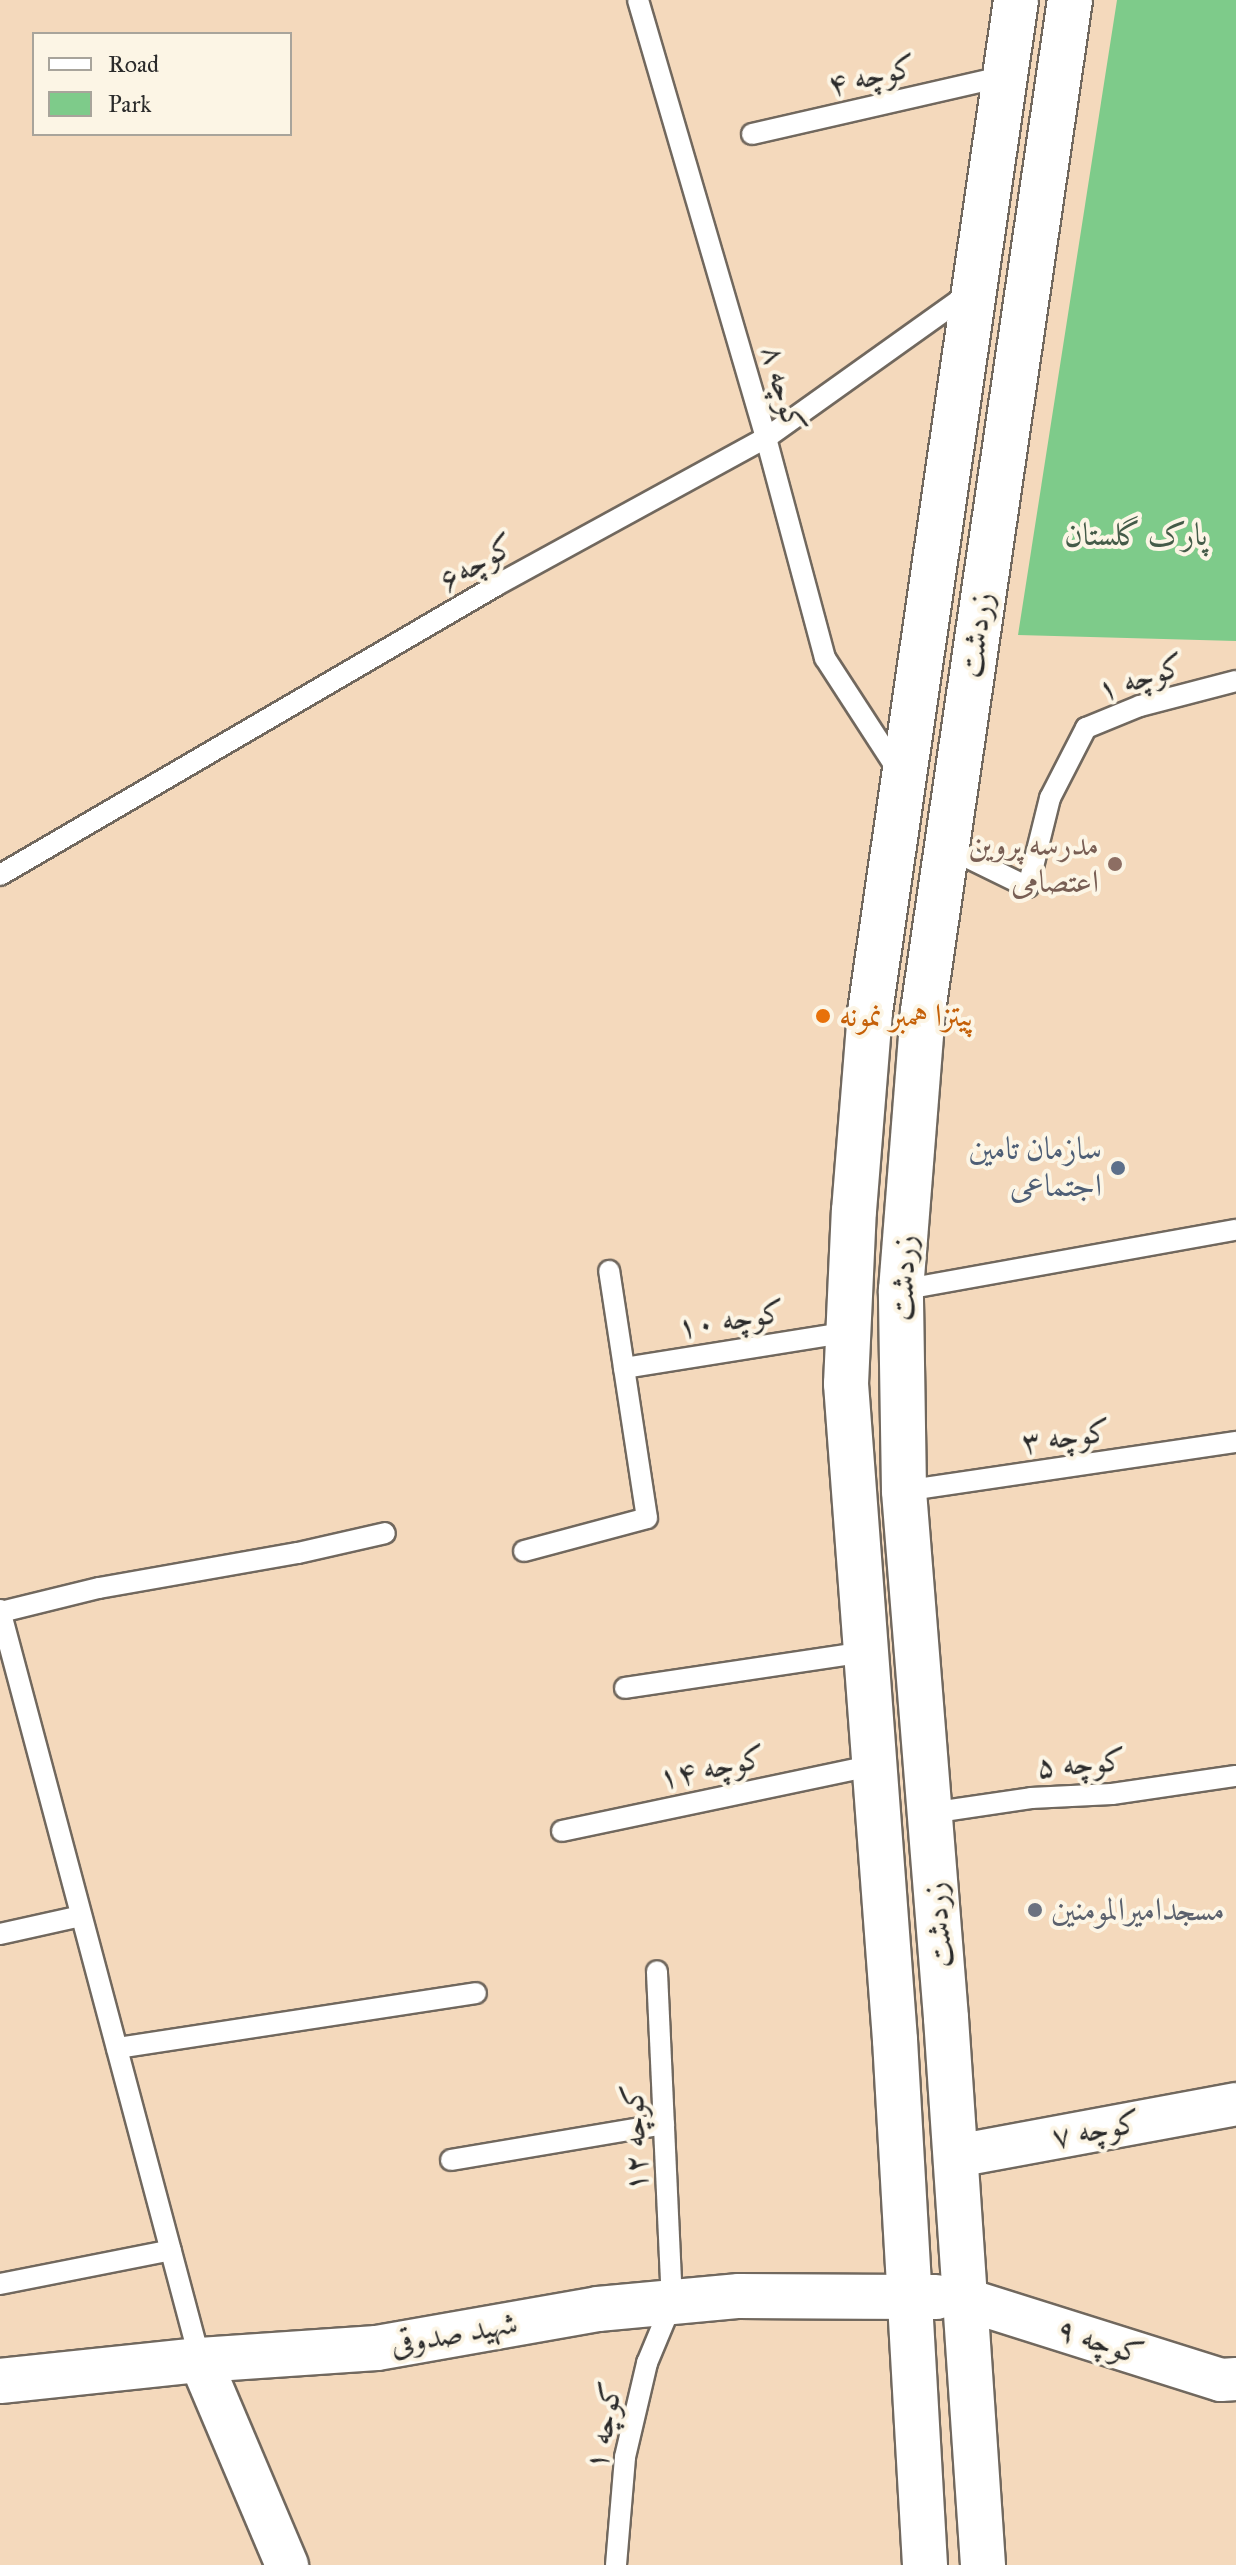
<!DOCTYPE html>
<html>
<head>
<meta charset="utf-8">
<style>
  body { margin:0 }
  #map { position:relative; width:1236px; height:2565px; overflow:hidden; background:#f4d9bc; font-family:"IM FELL Great Primer",Amiri,serif }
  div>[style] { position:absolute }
  .green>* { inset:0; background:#7ecb8a }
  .roads { filter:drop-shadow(2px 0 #71685e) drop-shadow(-2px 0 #71685e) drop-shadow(0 2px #71685e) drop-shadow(0 -2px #71685e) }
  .lane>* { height:20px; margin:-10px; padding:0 10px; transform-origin:10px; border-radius:10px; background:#fff }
  .street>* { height:42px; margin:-21px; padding:0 21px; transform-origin:21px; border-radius:21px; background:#fff }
  .secondary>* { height:44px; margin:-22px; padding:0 22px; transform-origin:22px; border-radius:22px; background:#fff }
  .dots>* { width:22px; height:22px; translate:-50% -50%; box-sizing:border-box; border:4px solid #fcf5e5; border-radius:50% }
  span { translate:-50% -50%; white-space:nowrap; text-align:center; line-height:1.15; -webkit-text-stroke:8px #fcf5e5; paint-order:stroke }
  .street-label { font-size:32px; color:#2b2b2b }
  .park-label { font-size:32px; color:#445b48 }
  .education-label { font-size:32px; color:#785e54 }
  .right { translate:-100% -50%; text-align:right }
  .food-label { font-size:32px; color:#c56008 }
  .left { translate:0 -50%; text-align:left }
  .service-label { font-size:32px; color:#4e5e75 }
  .worship-label { font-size:32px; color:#5b616d }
  .legend { position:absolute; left:32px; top:32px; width:260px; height:104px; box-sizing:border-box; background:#fcf5e5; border:2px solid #a8a49b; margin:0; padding:10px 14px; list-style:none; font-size:24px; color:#2b2b2b }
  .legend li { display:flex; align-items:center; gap:16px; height:40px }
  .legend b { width:40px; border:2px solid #a8a49b }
</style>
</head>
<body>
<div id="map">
  <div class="green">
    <div style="clip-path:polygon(1117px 0,1236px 0,1236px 641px,1018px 635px)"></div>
  </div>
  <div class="roads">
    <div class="lane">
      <div style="left:638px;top:0;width:456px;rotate:73.7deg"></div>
      <div style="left:766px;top:438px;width:228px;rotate:75deg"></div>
      <div style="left:825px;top:658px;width:136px;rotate:57deg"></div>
      <div style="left:752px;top:134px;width:260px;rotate:-12.9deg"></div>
      <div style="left:946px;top:847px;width:91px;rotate:26deg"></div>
      <div style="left:1028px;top:887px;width:92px;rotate:-76.1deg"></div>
      <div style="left:1050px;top:798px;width:79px;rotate:-62.8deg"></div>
      <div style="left:1086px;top:728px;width:58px;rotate:-22.2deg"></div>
      <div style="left:1140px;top:706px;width:99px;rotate:-14.6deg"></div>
      <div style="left:0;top:875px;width:575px;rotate:-30.26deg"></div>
      <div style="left:497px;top:585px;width:307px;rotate:-28.7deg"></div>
      <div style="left:766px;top:438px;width:252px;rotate:-35.5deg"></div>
      <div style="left:901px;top:1290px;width:340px;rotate:-10.2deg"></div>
      <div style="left:624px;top:1368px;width:227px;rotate:-9.1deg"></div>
      <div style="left:904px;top:1491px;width:336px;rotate:-8.4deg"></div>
      <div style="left:524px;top:1551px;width:127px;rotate:-15deg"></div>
      <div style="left:647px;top:1518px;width:250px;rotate:-98.7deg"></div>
      <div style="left:0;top:1610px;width:776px;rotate:75.07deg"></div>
      <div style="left:1px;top:1612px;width:101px;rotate:-13.8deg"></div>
      <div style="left:99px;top:1588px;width:202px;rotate:-10deg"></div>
      <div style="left:298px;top:1553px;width:89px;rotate:-12.9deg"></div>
      <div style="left:625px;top:1688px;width:244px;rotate:-8.5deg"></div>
      <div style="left:930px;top:1813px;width:102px;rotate:-8.4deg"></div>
      <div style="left:1031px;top:1798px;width:81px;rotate:-2.8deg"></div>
      <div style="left:1112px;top:1794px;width:125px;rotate:-8.3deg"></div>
      <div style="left:562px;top:1831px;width:319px;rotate:-11.9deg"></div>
      <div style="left:0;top:1934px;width:83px;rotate:-12.5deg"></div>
      <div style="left:117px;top:2048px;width:363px;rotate:-8.7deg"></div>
      <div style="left:451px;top:2160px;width:216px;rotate:-9.6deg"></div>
      <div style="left:0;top:2284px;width:174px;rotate:-11.2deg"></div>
      <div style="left:616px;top:2565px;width:108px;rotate:-85.2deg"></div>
      <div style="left:625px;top:2457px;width:97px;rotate:-76.8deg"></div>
      <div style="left:647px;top:2363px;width:65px;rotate:-67.4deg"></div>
      <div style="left:672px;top:2303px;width:332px;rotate:-92.6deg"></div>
    </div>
    <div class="street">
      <div style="left:956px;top:2156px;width:285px;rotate:-10.5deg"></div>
      <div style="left:964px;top:2299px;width:269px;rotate:17.5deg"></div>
      <div style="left:1221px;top:2380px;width:15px;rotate:-4deg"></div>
      <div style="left:200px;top:2360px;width:223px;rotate:67deg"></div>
    </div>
    <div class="secondary">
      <div style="left:0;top:2381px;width:201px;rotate:-6deg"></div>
      <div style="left:200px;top:2360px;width:177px;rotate:-3.9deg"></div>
      <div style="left:377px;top:2348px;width:224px;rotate:-10deg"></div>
      <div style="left:598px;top:2309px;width:142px;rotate:-5.3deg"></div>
      <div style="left:739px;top:2296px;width:197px;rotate:0.3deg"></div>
      <div style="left:925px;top:2565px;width:526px;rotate:-93.27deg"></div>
      <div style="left:895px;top:2040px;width:658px;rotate:-94.27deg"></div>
      <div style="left:846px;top:1384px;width:173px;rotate:-87.4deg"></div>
      <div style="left:854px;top:1211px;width:200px;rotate:-85.4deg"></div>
      <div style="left:870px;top:1012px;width:1022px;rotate:-81.79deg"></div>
      <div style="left:983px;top:2565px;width:548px;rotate:-93.87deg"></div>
      <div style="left:946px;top:2018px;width:529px;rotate:-94.56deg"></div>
      <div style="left:904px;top:1491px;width:201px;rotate:-90.9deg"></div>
      <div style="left:901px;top:1290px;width:280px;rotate:-85.5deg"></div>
      <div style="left:923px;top:1011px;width:1022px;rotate:-81.73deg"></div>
    </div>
  </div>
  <div class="dots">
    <div style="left:1115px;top:864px;background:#8d6e63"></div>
    <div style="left:823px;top:1016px;background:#e8710a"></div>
    <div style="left:1118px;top:1168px;background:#5c6f8a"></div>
    <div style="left:1035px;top:1910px;background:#6b7280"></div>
  </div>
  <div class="street-label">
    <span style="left:872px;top:76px;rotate:-13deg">کوچه ۴</span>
    <span style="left:783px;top:389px;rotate:74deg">کوچه ۸</span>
    <span style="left:477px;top:563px;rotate:-30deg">کوچه۶</span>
    <span style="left:977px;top:635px;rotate:-82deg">زردشت</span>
    <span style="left:1141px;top:678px;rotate:-18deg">کوچه ۱</span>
    <span style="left:904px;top:1278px;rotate:-88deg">زردشت</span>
    <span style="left:731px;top:1320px;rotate:-9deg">کوچه ۱۰</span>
    <span style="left:1066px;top:1437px;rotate:-8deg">کوچه ۳</span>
    <span style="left:1081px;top:1764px;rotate:-5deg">کوچه ۵</span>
    <span style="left:712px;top:1768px;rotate:-12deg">کوچه ۱۴</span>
    <span style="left:939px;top:1925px;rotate:-95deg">زردشت</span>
    <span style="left:1096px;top:2130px;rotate:-11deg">کوچه ۷</span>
    <span style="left:635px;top:2138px;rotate:-92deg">کوچه ۱۲</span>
    <span style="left:454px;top:2334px;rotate:-10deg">شهید صدوقی</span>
    <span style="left:1100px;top:2342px;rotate:18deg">کوچه ۹</span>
    <span style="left:604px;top:2426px;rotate:-79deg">کوچه ۱</span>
  </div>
  <div class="park-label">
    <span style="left:1136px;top:535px">پارک گلستان</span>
  </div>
  <div class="education-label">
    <span class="right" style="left:1099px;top:864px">مدرسه پروین<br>اعتصامی</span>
  </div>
  <div class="food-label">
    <span class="left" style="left:839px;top:1016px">پیتزا همبر نمونه</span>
  </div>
  <div class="service-label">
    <span class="right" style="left:1102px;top:1168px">سازمان تامین<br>اجتماعی</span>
  </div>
  <div class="worship-label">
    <span class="left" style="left:1051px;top:1910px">مسجدامیرالمومنین</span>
  </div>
  <ul class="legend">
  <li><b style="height:10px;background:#fff"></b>Road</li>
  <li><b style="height:22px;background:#7ecb8a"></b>Park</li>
  </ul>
</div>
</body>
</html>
